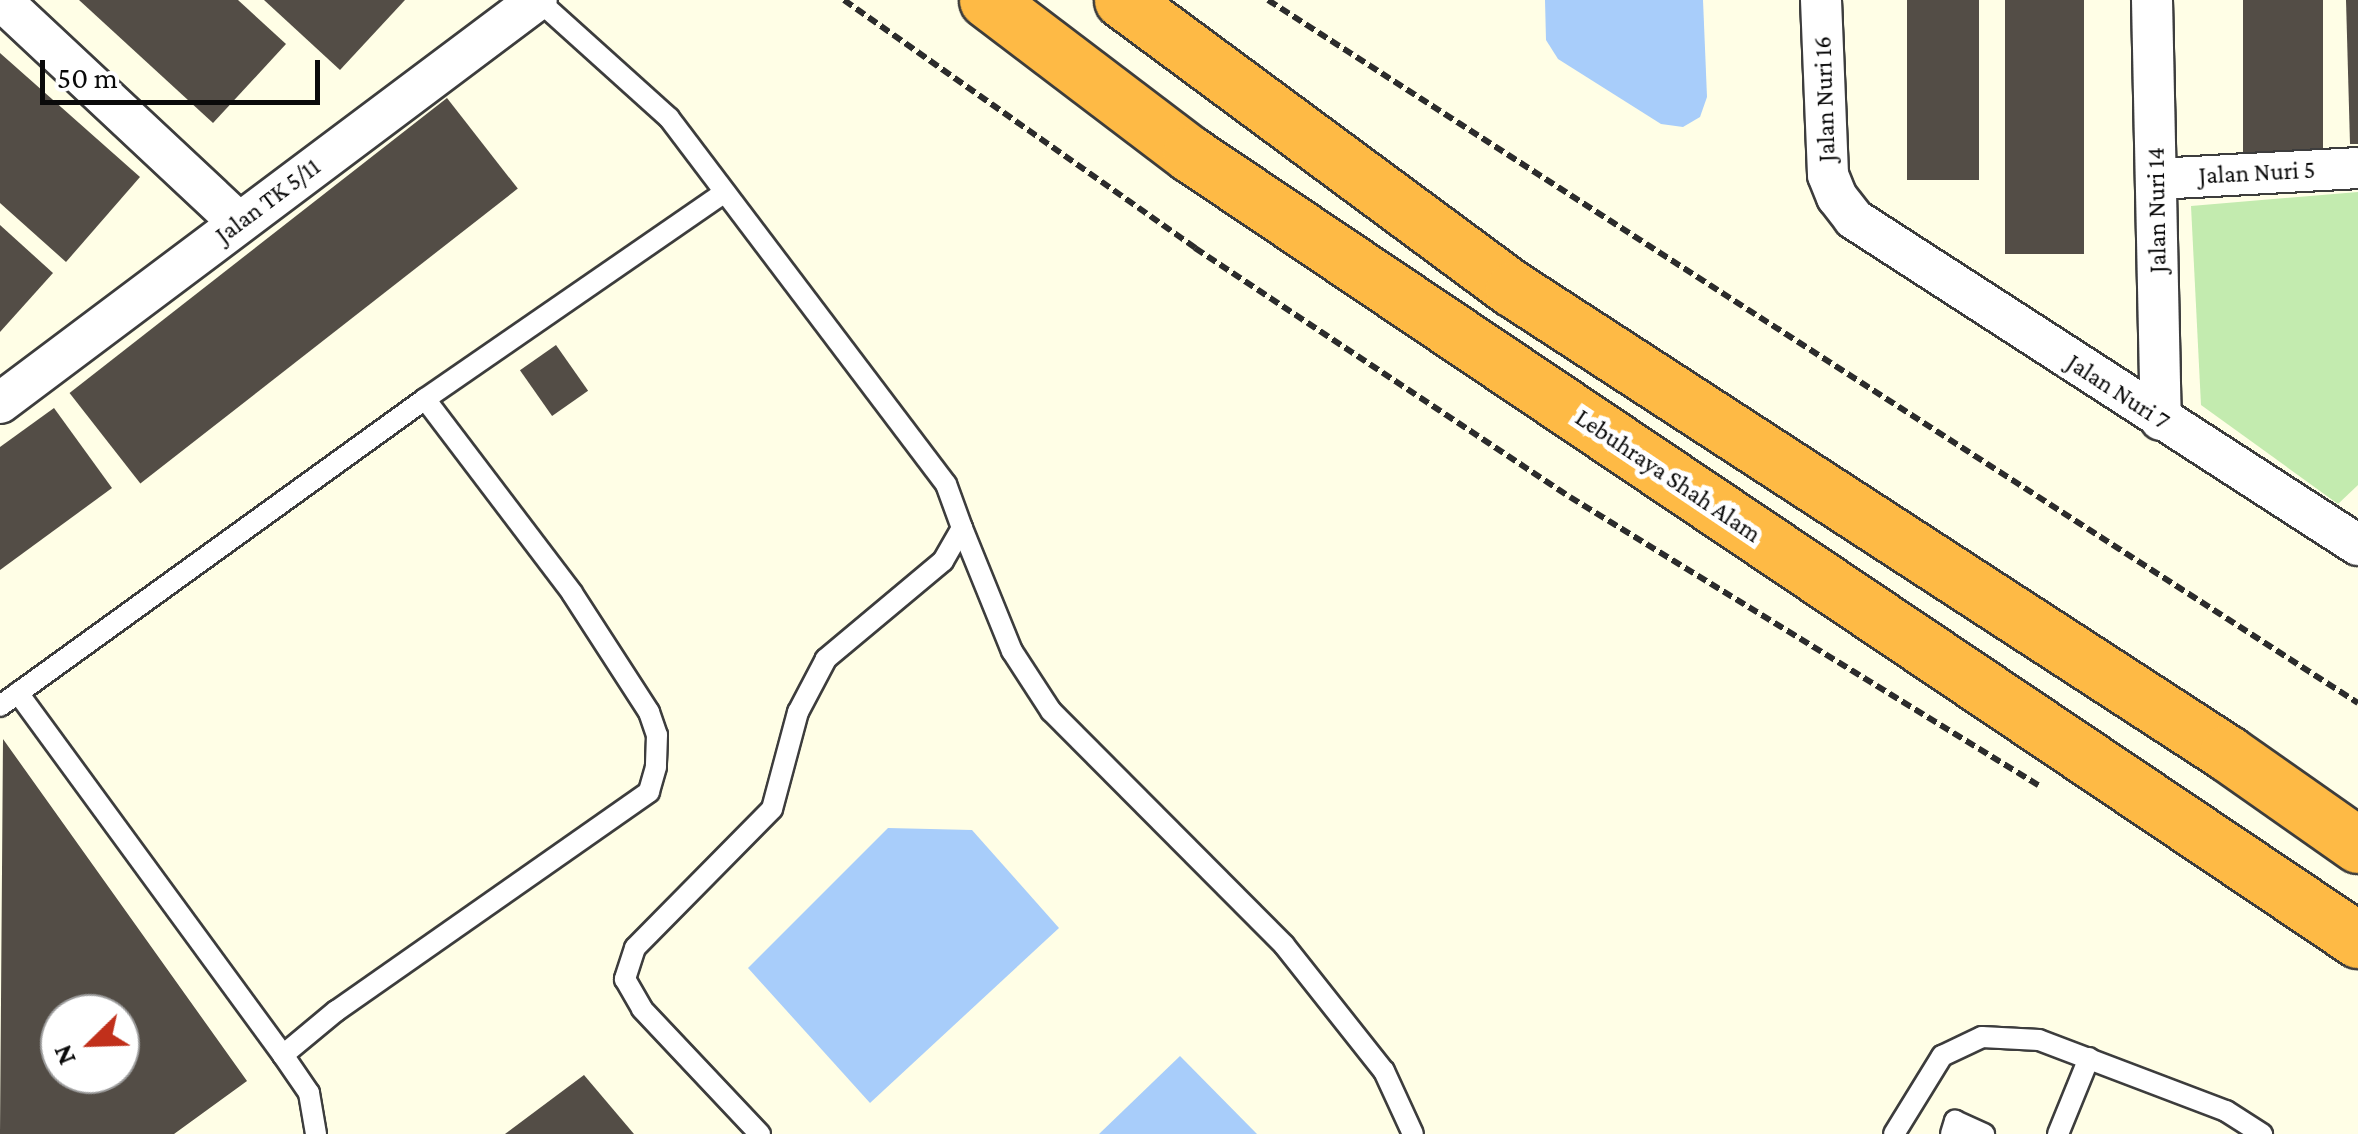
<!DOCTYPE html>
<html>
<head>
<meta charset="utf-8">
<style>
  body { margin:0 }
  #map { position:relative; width:2358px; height:1134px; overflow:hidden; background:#fffee6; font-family:"Crimson Pro",serif }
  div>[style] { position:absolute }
  .green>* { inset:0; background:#c3ebaf }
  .water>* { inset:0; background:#a8cdfa }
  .building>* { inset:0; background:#534d46; transform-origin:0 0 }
  .path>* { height:6px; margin-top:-3px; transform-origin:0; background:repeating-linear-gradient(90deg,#2c2c2c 0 10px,transparent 0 15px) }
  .roads { filter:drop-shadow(2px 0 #3d3d3d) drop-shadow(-2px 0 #3d3d3d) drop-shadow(0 2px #3d3d3d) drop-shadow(0 -2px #3d3d3d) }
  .service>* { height:20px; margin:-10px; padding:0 10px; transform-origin:10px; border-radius:10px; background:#fff }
  .minor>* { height:40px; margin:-20px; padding:0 20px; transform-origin:20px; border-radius:20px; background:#fff }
  .motorway>* { height:55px; margin:-27.5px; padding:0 27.5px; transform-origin:27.5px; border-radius:27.5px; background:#feba45 }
  span { translate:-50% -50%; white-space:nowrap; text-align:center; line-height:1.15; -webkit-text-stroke:10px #fff; paint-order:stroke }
  .street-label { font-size:25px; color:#0a0a0a }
  .north { position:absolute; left:40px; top:994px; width:100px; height:100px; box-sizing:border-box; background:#fff; border:2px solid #9d9d9d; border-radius:50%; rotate:247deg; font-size:28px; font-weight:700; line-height:40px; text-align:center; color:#0a0a0a }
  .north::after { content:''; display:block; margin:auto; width:35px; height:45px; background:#c1301b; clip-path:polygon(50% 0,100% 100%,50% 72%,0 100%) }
  .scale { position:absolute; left:40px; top:60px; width:280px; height:45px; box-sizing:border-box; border:5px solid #0a0a0a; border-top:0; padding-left:12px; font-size:30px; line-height:35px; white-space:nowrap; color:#0a0a0a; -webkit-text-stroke:8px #fff; paint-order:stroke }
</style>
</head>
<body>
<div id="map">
  <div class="green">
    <div style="clip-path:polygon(2358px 192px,2358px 485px,2338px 504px,2201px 405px,2191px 206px)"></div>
  </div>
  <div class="water">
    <div style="clip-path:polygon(1545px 0,1703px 0,1707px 97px,1700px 117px,1683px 127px,1661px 124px,1558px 59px,1546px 40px)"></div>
    <div style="clip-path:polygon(888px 828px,972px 830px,1059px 928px,870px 1103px,748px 968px)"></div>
    <div style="clip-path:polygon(1180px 1056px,1257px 1134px,1099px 1134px)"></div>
  </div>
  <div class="building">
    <div style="clip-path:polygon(79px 0,238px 0,286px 44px,213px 123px)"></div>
    <div style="clip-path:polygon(264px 0,405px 0,340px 70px)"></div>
    <div style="left:1907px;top:0;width:72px;height:180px"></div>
    <div style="left:2005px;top:0;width:79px;height:254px"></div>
    <div style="left:2243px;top:0;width:80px;height:154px"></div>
    <div style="clip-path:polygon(2346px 0,2358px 0,2358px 144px,2350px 144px)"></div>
    <div style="clip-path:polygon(0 53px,140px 177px,66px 262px,0 203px)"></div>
    <div style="left:447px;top:98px;width:115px;height:479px;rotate:52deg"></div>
    <div style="clip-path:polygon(0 225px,53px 273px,0 332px)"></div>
    <div style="left:556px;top:345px;width:56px;height:44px;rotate:55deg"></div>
    <div style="clip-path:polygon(54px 408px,112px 488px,0 570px,0 447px)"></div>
    <div style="clip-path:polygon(evenodd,3px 739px,247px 1081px,174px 1134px,0 1134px,3px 739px,60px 1014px,120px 1014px,120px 1074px,60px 1074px,60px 1014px)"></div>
    <div style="clip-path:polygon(584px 1075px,634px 1134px,505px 1134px)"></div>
  </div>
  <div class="path">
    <div style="left:844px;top:0;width:430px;rotate:35.2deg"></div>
    <div style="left:1195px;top:248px;width:450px;rotate:33.6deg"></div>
    <div style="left:1570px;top:497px;width:550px;rotate:31.61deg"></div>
    <div style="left:1268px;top:0;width:1297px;rotate:32.82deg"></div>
  </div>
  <div class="roads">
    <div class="service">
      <div style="left:538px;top:0;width:176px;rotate:42deg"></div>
      <div style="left:669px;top:118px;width:459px;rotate:52.9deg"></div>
      <div style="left:946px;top:484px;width:47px;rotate:70deg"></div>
      <div style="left:962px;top:528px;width:38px;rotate:120deg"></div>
      <div style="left:943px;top:561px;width:153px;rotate:140.1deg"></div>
      <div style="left:826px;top:659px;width:60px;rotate:117.8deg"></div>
      <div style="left:798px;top:712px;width:100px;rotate:105deg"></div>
      <div style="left:772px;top:809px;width:195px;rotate:134.6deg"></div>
      <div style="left:635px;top:948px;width:33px;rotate:108deg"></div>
      <div style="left:625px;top:979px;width:34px;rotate:60deg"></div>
      <div style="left:642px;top:1009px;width:172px;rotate:46.7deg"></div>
      <div style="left:425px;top:399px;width:364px;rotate:-34.6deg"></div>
      <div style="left:962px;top:528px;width:133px;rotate:67.9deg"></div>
      <div style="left:1012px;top:651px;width:72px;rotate:57deg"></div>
      <div style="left:1051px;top:711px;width:330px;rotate:45.1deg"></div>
      <div style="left:1284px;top:945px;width:161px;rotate:51.6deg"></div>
      <div style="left:1384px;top:1071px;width:69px;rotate:65.3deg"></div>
      <div style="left:18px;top:693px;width:449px;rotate:53.8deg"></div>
      <div style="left:0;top:706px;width:524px;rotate:-35.84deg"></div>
      <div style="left:425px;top:399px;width:243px;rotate:52.8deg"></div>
      <div style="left:572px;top:593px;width:142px;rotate:57.1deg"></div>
      <div style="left:649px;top:712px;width:24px;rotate:71deg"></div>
      <div style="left:657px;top:735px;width:32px;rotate:92deg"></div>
      <div style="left:656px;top:767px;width:26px;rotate:106deg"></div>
      <div style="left:649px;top:792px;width:382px;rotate:145deg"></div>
      <div style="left:336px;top:1011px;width:69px;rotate:140.3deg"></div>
      <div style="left:283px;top:1055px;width:46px;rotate:55.6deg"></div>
      <div style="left:309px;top:1093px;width:42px;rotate:80.3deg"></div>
      <div style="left:1894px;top:1134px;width:92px;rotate:-58.4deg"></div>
      <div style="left:1942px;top:1056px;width:44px;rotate:-25.4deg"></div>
      <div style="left:1982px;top:1037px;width:57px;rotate:3deg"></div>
      <div style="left:2039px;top:1040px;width:200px;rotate:20.8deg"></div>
      <div style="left:2226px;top:1111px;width:43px;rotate:32.6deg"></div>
      <div style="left:1951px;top:1134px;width:14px;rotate:-73deg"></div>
      <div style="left:1955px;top:1121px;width:32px;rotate:24deg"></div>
      <div style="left:2058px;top:1134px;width:82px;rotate:-67.8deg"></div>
    </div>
    <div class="minor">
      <div style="left:1px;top:0;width:326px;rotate:43.1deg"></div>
      <div style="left:1821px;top:0;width:175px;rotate:87.7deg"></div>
      <div style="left:1828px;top:175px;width:24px;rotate:68deg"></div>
      <div style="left:1837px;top:197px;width:28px;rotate:52deg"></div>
      <div style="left:1854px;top:219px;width:600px;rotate:32.9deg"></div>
      <div style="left:2152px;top:0;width:420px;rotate:88.8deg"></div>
      <div style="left:2156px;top:179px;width:202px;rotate:-3.1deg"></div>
      <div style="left:0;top:403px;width:671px;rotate:-36.89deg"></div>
    </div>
    <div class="motorway">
      <div style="left:987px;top:0;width:255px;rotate:37.2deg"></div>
      <div style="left:1190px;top:154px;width:1408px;rotate:33.94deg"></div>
      <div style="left:1122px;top:0;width:486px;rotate:36.5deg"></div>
      <div style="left:1513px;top:289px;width:852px;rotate:33.02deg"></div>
      <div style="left:2227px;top:753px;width:160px;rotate:35.1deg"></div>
    </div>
  </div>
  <div class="street-label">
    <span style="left:1825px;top:99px;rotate:-92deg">Jalan Nuri 16</span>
    <span style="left:2257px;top:173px;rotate:-3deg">Jalan Nuri 5</span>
    <span style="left:268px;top:201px;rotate:-37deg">Jalan TK 5/11</span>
    <span style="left:2157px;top:210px;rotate:-91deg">Jalan Nuri 14</span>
    <span style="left:2118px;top:392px;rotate:33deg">Jalan Nuri 7</span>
    <span style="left:1668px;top:476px;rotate:34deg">Lebuhraya Shah Alam</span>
  </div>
  <div class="north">N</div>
  <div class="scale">50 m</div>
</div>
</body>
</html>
